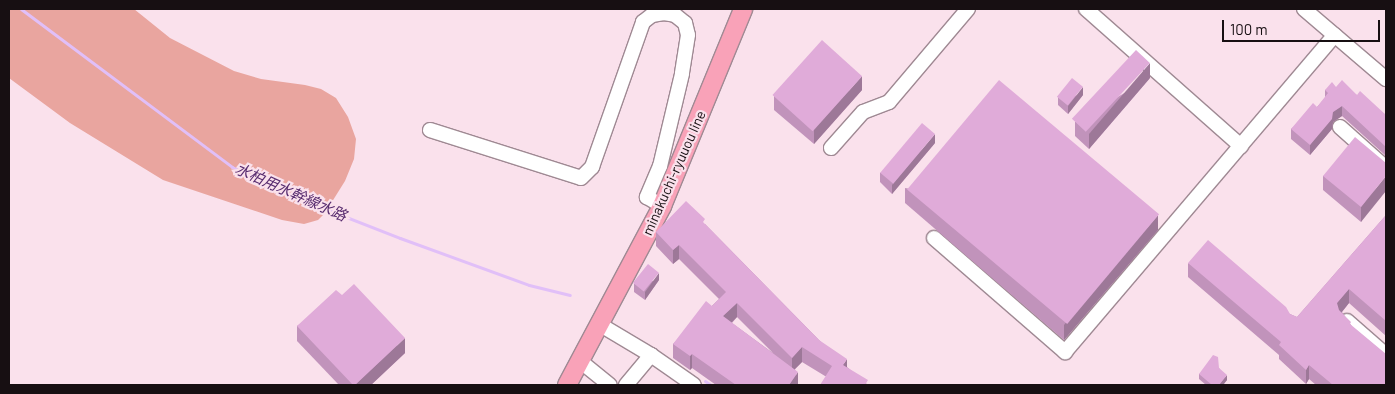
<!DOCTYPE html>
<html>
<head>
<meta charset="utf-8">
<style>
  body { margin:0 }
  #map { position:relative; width:1395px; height:394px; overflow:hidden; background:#fae1ec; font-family:Barlow,"Noto Sans JP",sans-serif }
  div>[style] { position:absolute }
  .green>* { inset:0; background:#e9a59f }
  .stream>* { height:3px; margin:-1.5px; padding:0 1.5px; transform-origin:1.5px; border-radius:1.5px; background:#e1bff8 }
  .roads { filter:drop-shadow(1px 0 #9f8993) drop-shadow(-1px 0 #9f8993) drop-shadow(0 1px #9f8993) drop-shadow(0 -1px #9f8993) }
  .minor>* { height:14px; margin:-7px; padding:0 7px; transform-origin:7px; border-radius:7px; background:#fff }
  .major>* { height:18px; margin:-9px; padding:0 9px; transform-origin:9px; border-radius:9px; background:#f9a2b8 }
  .wall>* { inset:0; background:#c193bb }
  .shaded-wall>* { inset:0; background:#9d7898 }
  .building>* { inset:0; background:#e0abd9; transform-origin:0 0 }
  span { translate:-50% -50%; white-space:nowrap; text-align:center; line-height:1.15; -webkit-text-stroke:4.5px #fae1ec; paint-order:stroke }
  .street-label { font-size:14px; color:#170f12 }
  .water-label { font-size:15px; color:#582c6f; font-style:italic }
  .frame { position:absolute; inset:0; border:10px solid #170f12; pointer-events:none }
  .scale { position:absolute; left:1222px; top:20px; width:158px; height:22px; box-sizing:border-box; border:2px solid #170f12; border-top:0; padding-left:6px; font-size:15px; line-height:18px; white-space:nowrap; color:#170f12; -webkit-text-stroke:4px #fae1ec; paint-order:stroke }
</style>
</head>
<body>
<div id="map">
  <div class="green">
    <div style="clip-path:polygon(9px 9px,134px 9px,170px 38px,234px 71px,261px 79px,305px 85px,321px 89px,336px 98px,348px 117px,356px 139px,354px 159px,345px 181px,325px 213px,318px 220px,304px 224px,282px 220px,163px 180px,70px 123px,9px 78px)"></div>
  </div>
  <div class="stream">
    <div style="left:21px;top:9px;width:264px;rotate:36.8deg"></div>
    <div style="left:232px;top:167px;width:70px;rotate:25.5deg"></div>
    <div style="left:295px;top:197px;width:113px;rotate:21.3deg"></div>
    <div style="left:400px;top:238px;width:137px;rotate:20deg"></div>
    <div style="left:529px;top:285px;width:42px;rotate:13.7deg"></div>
    <div style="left:705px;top:381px;width:7px;rotate:34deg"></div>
  </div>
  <div class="roads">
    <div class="minor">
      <div style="left:1086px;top:9px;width:207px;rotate:41.5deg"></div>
      <div style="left:1304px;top:9px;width:108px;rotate:40.5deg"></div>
      <div style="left:1340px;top:127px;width:62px;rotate:41.7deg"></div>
      <div style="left:430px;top:130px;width:158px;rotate:17.6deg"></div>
      <div style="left:581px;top:178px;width:16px;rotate:-45deg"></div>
      <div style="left:592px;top:167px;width:154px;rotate:-70.6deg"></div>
      <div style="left:643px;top:22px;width:11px;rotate:-38deg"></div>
      <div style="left:652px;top:15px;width:12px;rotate:-9deg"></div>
      <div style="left:664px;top:13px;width:11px;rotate:10deg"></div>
      <div style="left:675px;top:15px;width:13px;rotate:39deg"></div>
      <div style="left:685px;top:23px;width:12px;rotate:76deg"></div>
      <div style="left:688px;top:35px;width:39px;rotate:99deg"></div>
      <div style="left:682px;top:74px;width:95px;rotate:103.4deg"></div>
      <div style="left:660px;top:166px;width:34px;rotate:113deg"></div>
      <div style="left:647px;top:197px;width:17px;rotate:31deg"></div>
      <div style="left:831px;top:148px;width:48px;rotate:-48.4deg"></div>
      <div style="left:863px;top:112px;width:28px;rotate:-21deg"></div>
      <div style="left:889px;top:102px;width:122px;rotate:-49.7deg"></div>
      <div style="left:934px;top:238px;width:174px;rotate:41deg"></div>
      <div style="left:1065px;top:352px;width:416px;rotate:-49.6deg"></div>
      <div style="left:1347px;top:321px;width:52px;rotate:41.1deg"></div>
      <div style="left:599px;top:324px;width:61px;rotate:30.8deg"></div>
      <div style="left:651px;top:355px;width:52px;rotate:34.9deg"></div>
      <div style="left:580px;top:361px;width:38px;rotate:39deg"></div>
      <div style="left:626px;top:385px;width:39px;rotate:-50deg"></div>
    </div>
    <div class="major">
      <div style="left:567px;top:385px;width:203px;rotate:-62deg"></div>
      <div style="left:662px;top:206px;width:213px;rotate:-67.6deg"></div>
    </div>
  </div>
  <div class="wall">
    <div style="clip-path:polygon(1150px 78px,1089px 149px,1075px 136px,1075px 122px)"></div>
    <div style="clip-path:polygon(1336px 87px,1357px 95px,1386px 115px,1386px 156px,1342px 116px,1333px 122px,1332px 129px,1310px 155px,1291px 139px,1291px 129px,1317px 107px,1325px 98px,1325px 90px)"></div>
    <div style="clip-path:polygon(862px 90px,814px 144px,774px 110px,774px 96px)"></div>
    <div style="clip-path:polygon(1083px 95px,1068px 114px,1058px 105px,1058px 97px)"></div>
    <div style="clip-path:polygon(935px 143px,892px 194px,880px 182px,880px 173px)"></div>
    <div style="clip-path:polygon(1386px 163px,1361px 222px,1323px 190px,1323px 176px)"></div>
    <div style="clip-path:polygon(905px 188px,1158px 230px,1064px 340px,905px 203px)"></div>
    <div style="clip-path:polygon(1386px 215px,1386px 336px,1349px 303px,1342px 312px,1351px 325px,1386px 385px,1316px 385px,1309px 379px,1306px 384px,1279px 359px,1279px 355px,1188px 277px,1188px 263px,1290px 314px,1297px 317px)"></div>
    <div style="clip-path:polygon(evenodd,705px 224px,819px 340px,847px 367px,868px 385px,825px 376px,802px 362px,795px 369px,798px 385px,716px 385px,692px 368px,690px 370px,673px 358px,673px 344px,719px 299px,679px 259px,673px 264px,656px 246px,656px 232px,705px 224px,737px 317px,773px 353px,732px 323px,737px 317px)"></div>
    <div style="clip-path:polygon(659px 280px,645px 300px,634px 292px,634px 284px)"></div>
    <div style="clip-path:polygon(342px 295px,405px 353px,371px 385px,339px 385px,297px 341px,297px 326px)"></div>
    <div style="clip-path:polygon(1219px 368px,1227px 380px,1223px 385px,1206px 385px,1199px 379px,1199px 374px)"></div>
  </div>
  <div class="shaded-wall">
    <div style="clip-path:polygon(1150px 63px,1150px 78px,1089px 149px,1089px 134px)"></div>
    <div style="clip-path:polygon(862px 76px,862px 90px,814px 144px,814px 130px)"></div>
    <div style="clip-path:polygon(1083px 87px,1083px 95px,1068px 114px,1068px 106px)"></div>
    <div style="clip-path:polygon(1342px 106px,1342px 116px,1333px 122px,1332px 129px,1310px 155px,1310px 145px,1333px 112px)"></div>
    <div style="clip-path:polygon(935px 134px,935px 143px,892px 194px,892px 185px)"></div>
    <div style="clip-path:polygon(1386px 176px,1386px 191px,1361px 222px,1361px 207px)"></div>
    <div style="clip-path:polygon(1158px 215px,1158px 230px,1064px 340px,1064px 325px)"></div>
    <div style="clip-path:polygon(679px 245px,679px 259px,673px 264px,673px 250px)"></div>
    <div style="clip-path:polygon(659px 273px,659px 280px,645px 300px,645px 292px)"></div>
    <div style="clip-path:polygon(1349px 289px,1349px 303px,1337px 318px,1337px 303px)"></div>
    <div style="clip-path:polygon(737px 303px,737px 317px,723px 331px,723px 316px)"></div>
    <div style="clip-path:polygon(405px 338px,405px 353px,371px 385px,355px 385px)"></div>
    <div style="clip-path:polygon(802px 347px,802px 362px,792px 372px,792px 358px)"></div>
    <div style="clip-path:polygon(692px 354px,692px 368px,690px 370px,690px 356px)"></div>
    <div style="clip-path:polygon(847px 359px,847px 373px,843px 365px)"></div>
    <div style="clip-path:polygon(1309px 365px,1309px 379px,1306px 384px,1306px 370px)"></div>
    <div style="clip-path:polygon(798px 372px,798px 385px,789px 385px)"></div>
    <div style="clip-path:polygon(1227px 375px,1227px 380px,1223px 385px,1219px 385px)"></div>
  </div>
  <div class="building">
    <div style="left:822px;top:40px;width:54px;height:74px;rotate:42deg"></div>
    <div style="left:1136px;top:50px;width:19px;height:94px;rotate:43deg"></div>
    <div style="left:1072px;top:78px;width:14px;height:24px;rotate:39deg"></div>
    <div style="left:999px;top:80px;width:209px;height:143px;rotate:40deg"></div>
    <div style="clip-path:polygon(1342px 80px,1357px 95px,1360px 91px,1386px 115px,1386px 147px,1342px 106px,1333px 112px,1332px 119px,1310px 145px,1291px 129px,1313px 103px,1317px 107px,1328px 93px,1325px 90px,1332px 82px,1336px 87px)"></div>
    <div style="left:922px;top:123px;width:17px;height:65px;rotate:40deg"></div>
    <div style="clip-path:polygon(1355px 137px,1386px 163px,1386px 176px,1361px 207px,1323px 176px)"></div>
    <div style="clip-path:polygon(686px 201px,705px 219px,703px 222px,819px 340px,847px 359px,843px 365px,868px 380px,865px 385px,820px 385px,832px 366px,802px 347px,792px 358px,737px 303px,723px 316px,798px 372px,789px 385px,736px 385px,692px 354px,690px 356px,673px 344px,706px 301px,712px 306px,726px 292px,679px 245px,673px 250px,656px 232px)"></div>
    <div style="clip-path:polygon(1386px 215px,1386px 321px,1349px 289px,1337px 303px,1339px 310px,1351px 322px,1350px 324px,1386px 354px,1386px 385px,1333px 385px,1309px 365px,1306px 370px,1279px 345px,1281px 342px,1188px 263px,1208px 240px,1286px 307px,1290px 314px,1297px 317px)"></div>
    <div style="left:648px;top:264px;width:14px;height:24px;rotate:39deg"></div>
    <div style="clip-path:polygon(354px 284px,405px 338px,355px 385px,353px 385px,297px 326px,336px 290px,342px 295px)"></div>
    <div style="clip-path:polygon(1213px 355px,1218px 357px,1219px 368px,1227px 375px,1219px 385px,1212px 385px,1199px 374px)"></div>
  </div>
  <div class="street-label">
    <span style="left:674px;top:173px;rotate:-66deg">minakuchi-ryuuou line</span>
  </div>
  <div class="water-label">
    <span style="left:291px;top:192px;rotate:24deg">水柏用水幹線水路</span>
  </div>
  <div class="frame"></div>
  <div class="scale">100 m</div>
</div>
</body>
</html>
